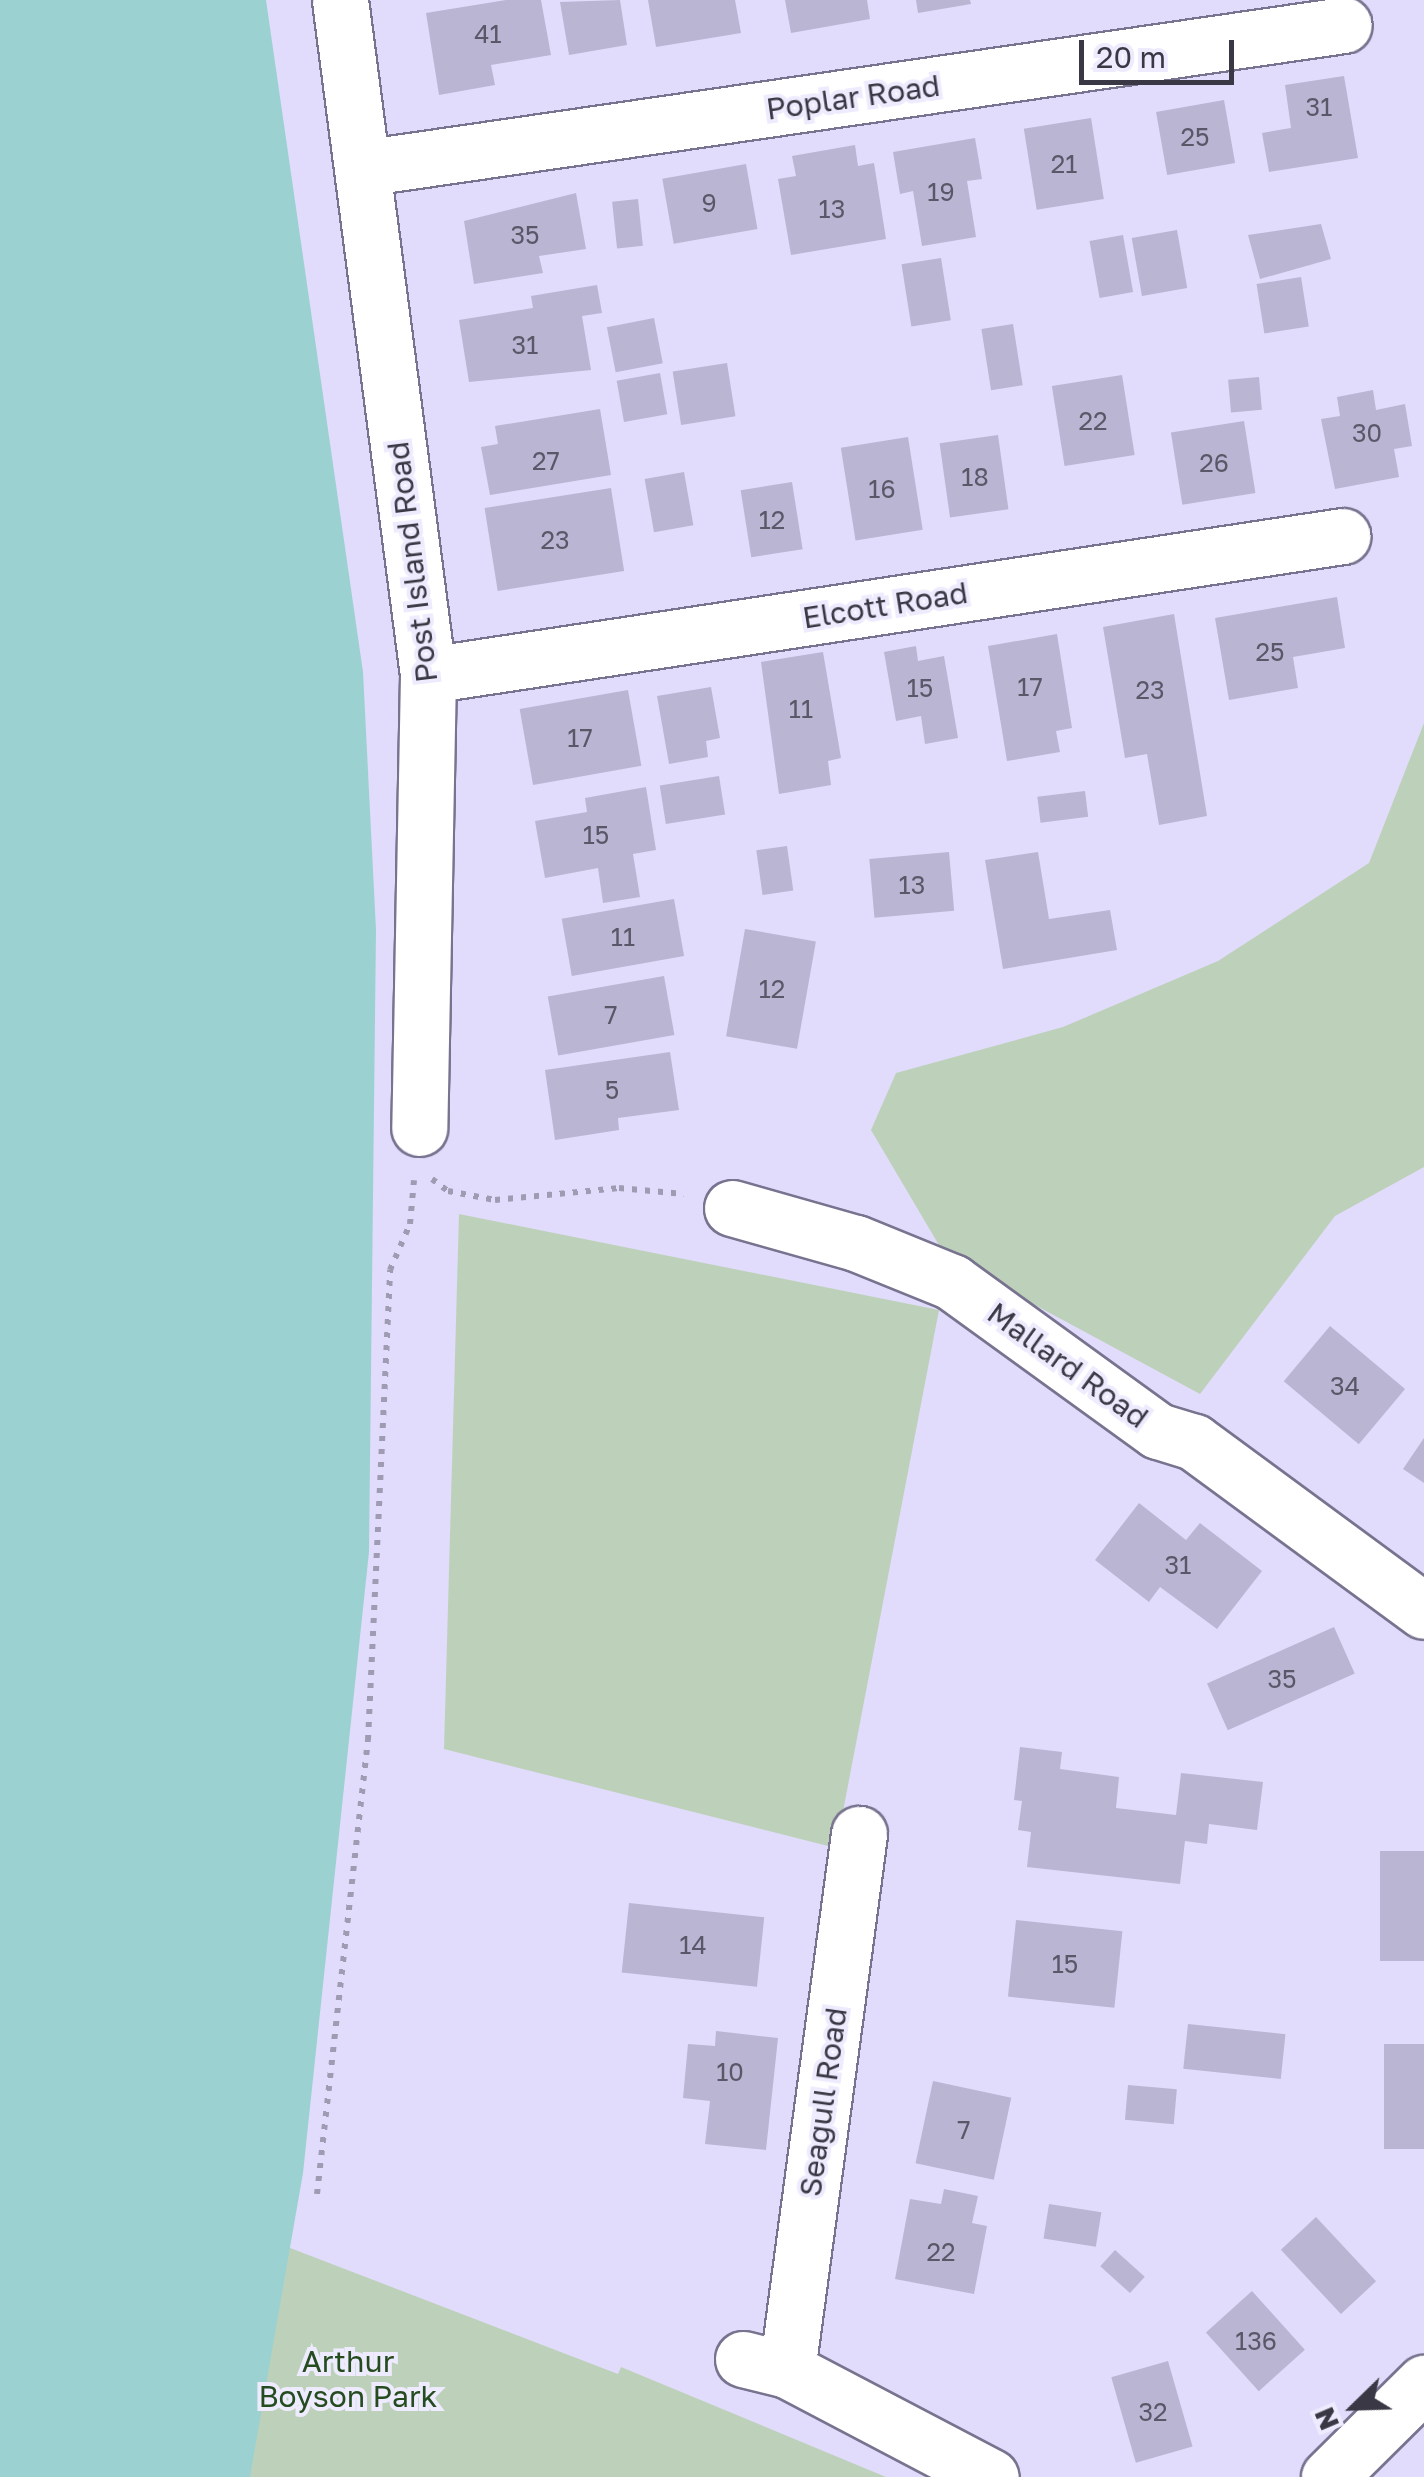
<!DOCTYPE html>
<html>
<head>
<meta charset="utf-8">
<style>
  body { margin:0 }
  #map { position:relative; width:1424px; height:2477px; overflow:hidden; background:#e1dcfb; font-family:"Golos Text",sans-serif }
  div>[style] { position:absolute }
  .green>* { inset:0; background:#bdd1ba }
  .water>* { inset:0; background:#9cd1d2 }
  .building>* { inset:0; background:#b9b5d3; transform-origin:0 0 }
  .path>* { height:6px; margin-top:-3px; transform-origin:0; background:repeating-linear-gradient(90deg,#9f9bb3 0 5px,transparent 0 13px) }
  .roads { filter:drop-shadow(2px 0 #78738f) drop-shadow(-2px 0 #78738f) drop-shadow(0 2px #78738f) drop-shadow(0 -2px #78738f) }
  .minor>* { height:55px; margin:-27.5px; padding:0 27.5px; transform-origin:27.5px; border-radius:27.5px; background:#fff }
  span { translate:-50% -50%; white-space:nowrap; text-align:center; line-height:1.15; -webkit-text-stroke:8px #eeebfe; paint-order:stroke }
  .number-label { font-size:25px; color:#5a5768 }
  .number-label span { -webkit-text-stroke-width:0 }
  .street-label { font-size:30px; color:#3a3844 }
  .park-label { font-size:30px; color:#254c1f }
  .north { position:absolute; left:1304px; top:2357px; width:100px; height:100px; -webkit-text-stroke:8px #eeebfe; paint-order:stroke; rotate:247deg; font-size:28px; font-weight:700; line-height:40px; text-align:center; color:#3a3844 }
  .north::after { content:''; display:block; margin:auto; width:35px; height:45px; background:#3a3844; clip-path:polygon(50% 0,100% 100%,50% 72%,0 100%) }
  .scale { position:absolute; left:1079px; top:40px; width:155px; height:45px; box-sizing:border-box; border:5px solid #3a3844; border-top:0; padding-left:12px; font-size:30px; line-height:35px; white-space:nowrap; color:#3a3844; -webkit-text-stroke:8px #eeebfe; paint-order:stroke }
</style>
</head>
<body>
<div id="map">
  <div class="green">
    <div style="clip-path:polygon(1424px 723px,1424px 1167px,1335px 1216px,1200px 1394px,946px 1257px,871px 1130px,896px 1073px,1063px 1027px,1218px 961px,1369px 863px)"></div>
    <div style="clip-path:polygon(459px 1214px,939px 1310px,836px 1848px,444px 1749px)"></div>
    <div style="clip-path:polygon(272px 2241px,618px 2374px,621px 2367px,886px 2477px,246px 2477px)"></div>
  </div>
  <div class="water">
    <div style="clip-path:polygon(0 0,266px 0,363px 672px,376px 930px,369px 1552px,303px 2173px,250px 2477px,0 2477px)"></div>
  </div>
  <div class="building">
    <div style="clip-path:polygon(506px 0,541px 0,551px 55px,491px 65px,495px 85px,439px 95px,426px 13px)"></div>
    <div style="clip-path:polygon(620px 0,627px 45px,569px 55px,560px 2px)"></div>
    <div style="clip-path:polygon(648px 0,735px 0,741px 33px,656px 47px)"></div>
    <div style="clip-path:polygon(785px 0,867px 0,870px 19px,791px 33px)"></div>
    <div style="clip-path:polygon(916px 0,970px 0,971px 4px,918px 13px)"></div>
    <div style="clip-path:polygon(1344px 76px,1358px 158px,1269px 172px,1262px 133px,1291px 128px,1285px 85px)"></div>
    <div style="left:1224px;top:100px;width:64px;height:69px;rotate:80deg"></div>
    <div style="left:1091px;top:118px;width:82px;height:68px;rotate:81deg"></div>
    <div style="clip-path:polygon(975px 138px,982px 179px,967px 181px,976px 237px,922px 246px,913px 191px,900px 194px,893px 152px)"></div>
    <div style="clip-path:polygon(855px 145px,858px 166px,874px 163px,886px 239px,791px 255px,778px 179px,796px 176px,792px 156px)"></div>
    <div style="left:746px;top:164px;width:66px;height:85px;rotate:80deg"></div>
    <div style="clip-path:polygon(576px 193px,586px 249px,539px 256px,543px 273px,474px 284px,464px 221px)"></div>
    <div style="left:638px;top:199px;width:47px;height:26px;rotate:84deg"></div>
    <div style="clip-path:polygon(1321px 224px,1331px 259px,1260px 279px,1248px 235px)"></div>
    <div style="left:1177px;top:230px;width:59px;height:46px;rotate:80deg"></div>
    <div style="left:1123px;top:235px;width:58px;height:34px;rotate:80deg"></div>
    <div style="left:941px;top:258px;width:63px;height:40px;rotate:81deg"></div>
    <div style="left:1301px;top:277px;width:50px;height:45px;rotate:81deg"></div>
    <div style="clip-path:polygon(597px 285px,602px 313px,582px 316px,591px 370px,469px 382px,459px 320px,533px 308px,531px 296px)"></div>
    <div style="left:654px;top:318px;width:46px;height:48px;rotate:79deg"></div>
    <div style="left:1013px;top:324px;width:62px;height:32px;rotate:81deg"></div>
    <div style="left:727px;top:363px;width:54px;height:55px;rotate:81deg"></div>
    <div style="left:660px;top:373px;width:42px;height:44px;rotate:80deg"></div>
    <div style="left:1122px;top:375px;width:81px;height:71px;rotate:81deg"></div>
    <div style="left:1259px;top:377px;width:33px;height:31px;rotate:85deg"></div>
    <div style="clip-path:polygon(1373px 390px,1376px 410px,1405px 404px,1412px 446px,1394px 449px,1399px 477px,1335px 489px,1321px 419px,1340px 416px,1337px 397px)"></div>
    <div style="clip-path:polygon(600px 409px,611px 475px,490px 495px,481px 447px,498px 444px,495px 426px)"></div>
    <div style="left:1244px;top:421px;width:73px;height:74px;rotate:81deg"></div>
    <div style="left:998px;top:435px;width:75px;height:59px;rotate:82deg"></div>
    <div style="left:908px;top:437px;width:94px;height:68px;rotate:81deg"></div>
    <div style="left:684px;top:472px;width:54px;height:40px;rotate:80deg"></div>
    <div style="left:792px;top:482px;width:68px;height:52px;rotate:81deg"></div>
    <div style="left:611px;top:488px;width:84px;height:128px;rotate:81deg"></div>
    <div style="clip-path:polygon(1337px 597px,1345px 648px,1293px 657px,1298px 688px,1229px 700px,1215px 618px)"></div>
    <div style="clip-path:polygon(1174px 614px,1207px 816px,1159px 825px,1147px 754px,1125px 758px,1103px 627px)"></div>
    <div style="clip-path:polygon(1057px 634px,1072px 728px,1056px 731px,1060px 752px,1007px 761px,988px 646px)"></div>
    <div style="clip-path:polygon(916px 646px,918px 661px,944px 656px,958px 738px,925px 744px,921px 716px,896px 721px,884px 652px)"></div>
    <div style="clip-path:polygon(823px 652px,841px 758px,828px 761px,831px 785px,779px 794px,761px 662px)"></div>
    <div style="clip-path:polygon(711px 687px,720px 738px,706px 741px,708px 757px,669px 764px,657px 696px)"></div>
    <div style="left:628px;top:690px;width:77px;height:110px;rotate:80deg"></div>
    <div style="left:719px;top:776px;width:39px;height:60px;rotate:81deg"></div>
    <div style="clip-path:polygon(646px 787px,656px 850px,633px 854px,640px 897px,603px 903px,598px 868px,545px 878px,535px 821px,587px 812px,585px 798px)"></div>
    <div style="left:1085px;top:791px;width:26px;height:48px;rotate:83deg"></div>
    <div style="left:787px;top:846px;width:45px;height:31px;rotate:82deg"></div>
    <div style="left:949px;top:852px;width:59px;height:80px;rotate:85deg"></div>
    <div style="clip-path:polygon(1038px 852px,1049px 919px,1110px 910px,1117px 950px,1003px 969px,985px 860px)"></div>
    <div style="left:674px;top:899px;width:58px;height:114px;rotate:80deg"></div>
    <div style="left:745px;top:929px;width:72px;height:109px;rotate:10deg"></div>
    <div style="left:664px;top:976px;width:60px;height:118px;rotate:80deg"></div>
    <div style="clip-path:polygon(670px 1052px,679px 1110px,618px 1118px,619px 1130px,555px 1140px,545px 1070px)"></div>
    <div style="left:1330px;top:1326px;width:98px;height:72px;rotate:40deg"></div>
    <div style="clip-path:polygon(1424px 1438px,1424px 1483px,1403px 1469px)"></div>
    <div style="clip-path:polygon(1139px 1503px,1186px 1540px,1200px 1523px,1262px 1571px,1217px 1629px,1160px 1587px,1149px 1602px,1095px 1560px)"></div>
    <div style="left:1334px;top:1627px;width:51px;height:139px;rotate:66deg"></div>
    <div style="clip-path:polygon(1020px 1747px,1062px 1752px,1060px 1769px,1119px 1777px,1116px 1808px,1176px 1815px,1181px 1773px,1263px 1782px,1257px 1830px,1209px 1824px,1207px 1844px,1185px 1841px,1180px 1884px,1027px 1867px,1031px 1832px,1018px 1830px,1022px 1801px,1014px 1800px)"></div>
    <div style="left:1424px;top:1851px;width:110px;height:44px;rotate:90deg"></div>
    <div style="left:629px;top:1903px;width:136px;height:70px;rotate:6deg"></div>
    <div style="left:1016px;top:1920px;width:107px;height:77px;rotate:6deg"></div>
    <div style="left:1188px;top:2024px;width:98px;height:45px;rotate:6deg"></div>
    <div style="clip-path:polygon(716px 2031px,778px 2038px,766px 2150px,705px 2144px,710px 2101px,683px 2098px,688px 2044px,715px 2046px)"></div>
    <div style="left:1384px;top:2044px;width:40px;height:105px"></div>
    <div style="left:933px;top:2081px;width:80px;height:84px;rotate:12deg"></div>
    <div style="left:1128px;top:2085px;width:49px;height:35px;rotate:5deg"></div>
    <div style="clip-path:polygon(944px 2189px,978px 2196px,972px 2223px,987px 2226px,974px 2294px,895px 2279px,910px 2199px,941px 2204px)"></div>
    <div style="left:1049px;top:2204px;width:53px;height:35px;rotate:9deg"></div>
    <div style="left:1316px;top:2217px;width:88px;height:48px;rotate:47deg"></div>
    <div style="left:1115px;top:2250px;width:40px;height:22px;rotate:42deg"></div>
    <div style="left:1252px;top:2291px;width:79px;height:62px;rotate:48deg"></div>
    <div style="left:1168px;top:2361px;width:89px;height:59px;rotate:74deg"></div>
  </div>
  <div class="path">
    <div style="left:432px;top:1179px;width:20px;rotate:37deg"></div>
    <div style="left:448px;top:1191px;width:48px;rotate:10.8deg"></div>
    <div style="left:495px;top:1200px;width:125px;rotate:-5.5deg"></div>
    <div style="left:619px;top:1188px;width:65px;rotate:5.3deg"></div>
    <div style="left:317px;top:2194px;width:457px;rotate:-83.6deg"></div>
    <div style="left:368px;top:1740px;width:471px;rotate:-87.3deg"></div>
    <div style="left:390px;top:1270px;width:50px;rotate:-66.5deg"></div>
    <div style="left:410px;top:1224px;width:44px;rotate:-84.8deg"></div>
  </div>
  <div class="roads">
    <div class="minor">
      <div style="left:340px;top:0;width:681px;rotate:82.57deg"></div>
      <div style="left:428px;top:675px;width:453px;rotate:91.1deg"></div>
      <div style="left:362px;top:168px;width:992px;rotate:-8.29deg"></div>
      <div style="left:428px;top:675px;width:925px;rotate:-8.64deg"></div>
      <div style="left:732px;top:1208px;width:129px;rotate:15.8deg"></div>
      <div style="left:856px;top:1243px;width:104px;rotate:22.1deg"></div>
      <div style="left:952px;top:1282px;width:254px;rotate:35.9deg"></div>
      <div style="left:1158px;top:1431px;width:38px;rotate:17deg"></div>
      <div style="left:1194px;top:1442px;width:285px;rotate:36.3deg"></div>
      <div style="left:743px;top:2359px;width:45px;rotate:14deg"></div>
      <div style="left:787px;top:2370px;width:230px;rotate:27.7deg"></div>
      <div style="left:787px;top:2370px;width:541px;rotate:-82.35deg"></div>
      <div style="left:1329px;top:2477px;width:134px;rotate:-44.7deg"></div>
    </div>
  </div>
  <div class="number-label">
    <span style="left:488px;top:34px">41</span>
    <span style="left:1319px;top:107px">31</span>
    <span style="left:1195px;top:137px">25</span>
    <span style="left:1064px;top:164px">21</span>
    <span style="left:941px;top:192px">19</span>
    <span style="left:709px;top:203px">9</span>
    <span style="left:832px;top:209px">13</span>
    <span style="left:525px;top:235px">35</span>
    <span style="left:525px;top:345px">31</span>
    <span style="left:1093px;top:421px">22</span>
    <span style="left:1367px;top:433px">30</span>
    <span style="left:546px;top:461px">27</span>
    <span style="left:1214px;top:463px">26</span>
    <span style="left:975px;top:477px">18</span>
    <span style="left:882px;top:489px">16</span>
    <span style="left:772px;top:520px">12</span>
    <span style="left:555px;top:540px">23</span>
    <span style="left:1270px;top:652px">25</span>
    <span style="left:1030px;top:687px">17</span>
    <span style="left:920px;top:688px">15</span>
    <span style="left:1150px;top:690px">23</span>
    <span style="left:801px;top:709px">11</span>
    <span style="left:580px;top:738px">17</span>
    <span style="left:596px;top:835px">15</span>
    <span style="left:912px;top:885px">13</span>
    <span style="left:623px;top:937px">11</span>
    <span style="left:772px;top:989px">12</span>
    <span style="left:611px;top:1015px">7</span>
    <span style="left:612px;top:1090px">5</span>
    <span style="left:1345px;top:1386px">34</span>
    <span style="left:1178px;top:1565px">31</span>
    <span style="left:1282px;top:1679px">35</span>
    <span style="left:693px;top:1945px">14</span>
    <span style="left:1065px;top:1964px">15</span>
    <span style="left:730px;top:2072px">10</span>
    <span style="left:964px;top:2130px">7</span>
    <span style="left:941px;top:2252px">22</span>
    <span style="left:1256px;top:2341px">136</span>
    <span style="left:1153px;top:2412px">32</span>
  </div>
  <div class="street-label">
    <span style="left:853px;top:97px;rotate:-8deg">Poplar Road</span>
    <span style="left:412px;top:562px;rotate:-97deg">Post Island Road</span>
    <span style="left:885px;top:605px;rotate:-9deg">Elcott Road</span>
    <span style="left:1068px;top:1365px;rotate:36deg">Mallard Road</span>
    <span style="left:823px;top:2102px;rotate:-82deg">Seagull Road</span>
  </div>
  <div class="park-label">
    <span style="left:348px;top:2378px">Arthur<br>Boyson Park</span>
  </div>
  <div class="north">N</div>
  <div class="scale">20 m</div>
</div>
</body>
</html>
